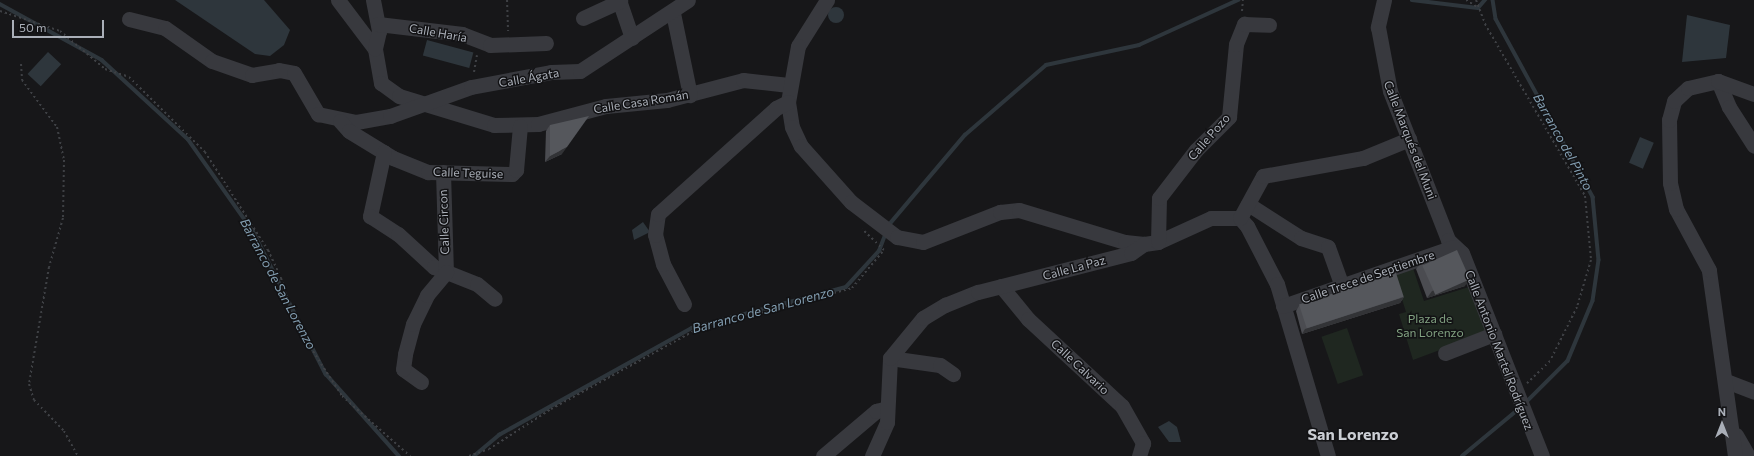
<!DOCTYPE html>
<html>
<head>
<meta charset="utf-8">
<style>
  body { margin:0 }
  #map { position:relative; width:1754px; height:456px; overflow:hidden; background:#171719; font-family:Commissioner,sans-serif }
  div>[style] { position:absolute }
  .green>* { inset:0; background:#1f2720; transform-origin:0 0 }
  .water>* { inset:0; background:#2e363c; transform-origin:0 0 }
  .round { border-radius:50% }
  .stream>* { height:3.5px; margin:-1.75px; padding:0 1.75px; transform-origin:1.75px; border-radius:1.75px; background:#2e363c }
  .path>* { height:2px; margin-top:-1px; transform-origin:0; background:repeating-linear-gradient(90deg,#3e4044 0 2px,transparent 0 5px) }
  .minor>* { height:15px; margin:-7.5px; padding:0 7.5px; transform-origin:7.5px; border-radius:7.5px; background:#38393e }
  .wall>* { inset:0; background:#4b4c51 }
  .shaded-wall>* { inset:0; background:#323336 }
  .building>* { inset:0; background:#55575c; transform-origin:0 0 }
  span { translate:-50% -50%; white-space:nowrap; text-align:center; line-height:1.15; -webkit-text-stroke:3px #121214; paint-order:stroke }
  .street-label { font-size:12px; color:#aaafb8 }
  .park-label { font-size:12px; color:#82a282 }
  .water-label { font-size:13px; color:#839eb1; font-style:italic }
  .district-label { font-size:16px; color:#cbced4; font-weight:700 }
  .north { position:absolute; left:1702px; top:404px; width:40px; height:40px; -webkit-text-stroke:3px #121214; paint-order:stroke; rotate:0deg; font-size:11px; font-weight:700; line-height:16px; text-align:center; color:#aaafb8 }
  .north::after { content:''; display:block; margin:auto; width:14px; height:18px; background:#aaafb8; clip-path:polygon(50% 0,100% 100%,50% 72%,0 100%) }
  .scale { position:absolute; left:12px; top:20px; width:92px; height:18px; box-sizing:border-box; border:2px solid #aaafb8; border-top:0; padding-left:5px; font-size:12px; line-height:14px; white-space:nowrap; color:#aaafb8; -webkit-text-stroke:3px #121214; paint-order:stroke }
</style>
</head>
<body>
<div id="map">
  <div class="green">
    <div style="clip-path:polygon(1413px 268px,1424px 301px,1472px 286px,1488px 332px,1413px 360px,1399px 314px,1406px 312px,1394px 274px)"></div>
    <div style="left:1347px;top:328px;width:50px;height:27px;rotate:71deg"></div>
  </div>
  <div class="water">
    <div style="clip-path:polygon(175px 0,264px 0,290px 30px,284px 45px,270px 56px,255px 54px)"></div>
    <div class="round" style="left:828px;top:7px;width:16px;height:16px"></div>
    <div style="clip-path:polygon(1687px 15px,1730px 25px,1726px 58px,1682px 62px)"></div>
    <div style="left:427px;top:40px;width:48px;height:16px;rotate:15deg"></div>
    <div style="left:48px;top:52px;width:18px;height:30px;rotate:43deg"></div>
    <div style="left:1640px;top:137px;width:15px;height:28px;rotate:23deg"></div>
    <div style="clip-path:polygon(643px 222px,650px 232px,634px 240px,632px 230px)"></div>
    <div style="clip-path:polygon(1169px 421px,1177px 427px,1181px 442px,1169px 442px,1158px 427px)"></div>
  </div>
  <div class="stream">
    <div style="left:1412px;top:0;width:66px;rotate:6.9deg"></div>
    <div style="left:1478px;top:8px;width:11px;rotate:-49deg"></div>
    <div style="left:1493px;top:0;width:19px;rotate:81deg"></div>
    <div style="left:1496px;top:19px;width:203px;rotate:61.4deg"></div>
    <div style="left:1593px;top:197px;width:63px;rotate:84.6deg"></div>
    <div style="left:1599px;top:260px;width:41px;rotate:98.3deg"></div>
    <div style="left:1593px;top:301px;width:65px;rotate:112.6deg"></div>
    <div style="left:1568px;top:361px;width:59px;rotate:135deg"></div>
    <div style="left:0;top:4px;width:116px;rotate:28.8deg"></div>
    <div style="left:102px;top:60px;width:117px;rotate:42.6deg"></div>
    <div style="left:188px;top:139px;width:113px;rotate:54.8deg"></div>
    <div style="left:253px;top:231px;width:161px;rotate:63deg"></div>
    <div style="left:326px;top:374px;width:110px;rotate:48.3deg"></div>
    <div style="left:888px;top:226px;width:119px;rotate:-49.8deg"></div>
    <div style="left:965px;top:135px;width:107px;rotate:-40.8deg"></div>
    <div style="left:1046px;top:65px;width:95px;rotate:-12.1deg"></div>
    <div style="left:1139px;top:45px;width:109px;rotate:-24.4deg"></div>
    <div style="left:474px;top:456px;width:33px;rotate:-40deg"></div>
    <div style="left:499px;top:435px;width:221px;rotate:-29deg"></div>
    <div style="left:692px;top:328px;width:159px;rotate:-14.9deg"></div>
    <div style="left:846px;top:287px;width:49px;rotate:-47.5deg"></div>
    <div style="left:879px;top:251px;width:19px;rotate:-69deg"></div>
    <div style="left:1462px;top:456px;width:75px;rotate:-39.6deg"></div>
  </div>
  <div class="path">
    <div style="left:507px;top:0;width:31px;rotate:88deg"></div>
    <div style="left:1466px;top:0;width:13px;rotate:32deg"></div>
    <div style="left:1476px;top:0;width:26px;rotate:69deg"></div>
    <div style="left:1485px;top:24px;width:199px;rotate:59.8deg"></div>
    <div style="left:1585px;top:196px;width:64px;rotate:84.6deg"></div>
    <div style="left:1591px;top:260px;width:49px;rotate:106.6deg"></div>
    <div style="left:1577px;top:307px;width:60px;rotate:116.6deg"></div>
    <div style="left:1550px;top:361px;width:32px;rotate:136deg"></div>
    <div style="left:0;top:11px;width:63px;rotate:18.4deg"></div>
    <div style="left:60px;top:31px;width:59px;rotate:40.2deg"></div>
    <div style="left:105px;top:69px;width:25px;rotate:18deg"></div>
    <div style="left:129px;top:77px;width:107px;rotate:44.6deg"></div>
    <div style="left:205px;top:152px;width:117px;rotate:57.3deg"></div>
    <div style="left:268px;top:250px;width:31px;rotate:65deg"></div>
    <div style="left:281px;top:278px;width:46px;rotate:73.5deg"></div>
    <div style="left:294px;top:322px;width:88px;rotate:57deg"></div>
    <div style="left:342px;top:396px;width:91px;rotate:41.4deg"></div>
    <div style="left:1242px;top:11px;width:11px;rotate:-85deg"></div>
    <div style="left:21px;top:64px;width:16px;rotate:86deg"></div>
    <div style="left:22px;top:80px;width:59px;rotate:53.3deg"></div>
    <div style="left:57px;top:127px;width:34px;rotate:78deg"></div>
    <div style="left:64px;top:160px;width:58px;rotate:91deg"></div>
    <div style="left:63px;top:218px;width:51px;rotate:105.9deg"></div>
    <div style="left:49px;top:267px;width:119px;rotate:99.7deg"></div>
    <div style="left:29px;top:384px;width:17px;rotate:73deg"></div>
    <div style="left:34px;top:400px;width:43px;rotate:45.9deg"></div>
    <div style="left:64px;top:431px;width:29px;rotate:61deg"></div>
    <div style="left:474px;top:72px;width:17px;rotate:-80deg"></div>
    <div style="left:469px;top:456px;width:21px;rotate:-19deg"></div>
    <div style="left:489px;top:449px;width:74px;rotate:-32.8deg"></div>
    <div style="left:551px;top:409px;width:163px;rotate:-28.6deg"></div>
    <div style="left:694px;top:331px;width:164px;rotate:-15.2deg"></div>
    <div style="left:852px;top:288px;width:50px;rotate:-49.9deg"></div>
    <div style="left:884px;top:250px;width:30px;rotate:-136deg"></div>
  </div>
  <div class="minor">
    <div style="left:338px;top:0;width:61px;rotate:52.9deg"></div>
    <div style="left:375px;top:49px;width:35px;rotate:80deg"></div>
    <div style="left:381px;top:83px;width:22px;rotate:36deg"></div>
    <div style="left:399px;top:96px;width:99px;rotate:17deg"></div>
    <div style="left:494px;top:125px;width:44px;rotate:-1.3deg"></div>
    <div style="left:538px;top:124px;width:70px;rotate:-14.8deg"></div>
    <div style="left:606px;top:106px;width:61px;rotate:-5.6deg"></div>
    <div style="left:667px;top:100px;width:79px;rotate:-14.7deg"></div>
    <div style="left:743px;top:80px;width:46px;rotate:6.2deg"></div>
    <div style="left:373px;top:0;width:32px;rotate:79deg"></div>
    <div style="left:379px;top:31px;width:18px;rotate:103deg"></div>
    <div style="left:619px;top:0;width:40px;rotate:71.1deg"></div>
    <div style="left:827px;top:0;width:54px;rotate:122.2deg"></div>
    <div style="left:798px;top:46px;width:57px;rotate:100.1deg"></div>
    <div style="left:788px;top:102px;width:25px;rotate:81deg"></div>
    <div style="left:792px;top:127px;width:21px;rotate:65deg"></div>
    <div style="left:801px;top:146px;width:75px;rotate:48.2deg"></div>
    <div style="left:851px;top:202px;width:58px;rotate:37.3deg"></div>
    <div style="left:897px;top:237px;width:26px;rotate:11deg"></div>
    <div style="left:923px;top:242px;width:83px;rotate:-21.3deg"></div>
    <div style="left:1000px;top:212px;width:19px;rotate:-6deg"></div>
    <div style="left:1019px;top:210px;width:111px;rotate:16.8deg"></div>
    <div style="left:1125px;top:242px;width:19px;rotate:6deg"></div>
    <div style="left:1144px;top:244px;width:14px;rotate:-8deg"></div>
    <div style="left:1158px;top:242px;width:58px;rotate:-24.4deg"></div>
    <div style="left:1211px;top:218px;width:29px"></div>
    <div style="left:1240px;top:218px;width:11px;rotate:49deg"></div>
    <div style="left:1247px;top:226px;width:65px;rotate:62.7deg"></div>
    <div style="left:1277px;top:284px;width:179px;rotate:73.5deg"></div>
    <div style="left:1384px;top:0;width:28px;rotate:103deg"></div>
    <div style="left:1378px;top:27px;width:65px;rotate:79.4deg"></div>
    <div style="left:1390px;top:91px;width:160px;rotate:68.7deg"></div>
    <div style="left:1448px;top:240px;width:19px;rotate:43deg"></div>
    <div style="left:1462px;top:253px;width:218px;rotate:68.5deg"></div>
    <div style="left:673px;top:13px;width:84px;rotate:78.3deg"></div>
    <div style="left:583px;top:18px;width:41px;rotate:-24.7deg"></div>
    <div style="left:129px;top:19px;width:37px;rotate:14deg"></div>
    <div style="left:165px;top:28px;width:57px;rotate:35.1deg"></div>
    <div style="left:212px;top:61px;width:42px;rotate:19.3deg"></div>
    <div style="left:252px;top:75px;width:27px;rotate:-10deg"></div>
    <div style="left:279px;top:70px;width:15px;rotate:11deg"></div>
    <div style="left:294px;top:73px;width:48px;rotate:59.7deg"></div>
    <div style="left:318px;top:114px;width:39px;rotate:12deg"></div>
    <div style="left:356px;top:122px;width:35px;rotate:-10deg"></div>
    <div style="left:390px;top:116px;width:86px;rotate:-19.7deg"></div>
    <div style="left:471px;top:87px;width:81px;rotate:-10.6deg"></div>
    <div style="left:551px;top:72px;width:29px;rotate:-2deg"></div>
    <div style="left:580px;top:71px;width:129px;rotate:-33.3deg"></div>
    <div style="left:378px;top:24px;width:85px;rotate:6.8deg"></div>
    <div style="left:462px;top:34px;width:30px;rotate:21deg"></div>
    <div style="left:490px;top:45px;width:56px;rotate:-2deg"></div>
    <div style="left:1718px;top:81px;width:28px;rotate:67deg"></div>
    <div style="left:1729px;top:107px;width:46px;rotate:57.3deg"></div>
    <div style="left:340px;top:121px;width:13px;rotate:48deg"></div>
    <div style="left:349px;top:131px;width:52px;rotate:31.5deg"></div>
    <div style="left:393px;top:158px;width:38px;rotate:22deg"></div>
    <div style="left:428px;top:172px;width:84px;rotate:1.4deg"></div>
    <div style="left:512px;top:174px;width:6px;rotate:-45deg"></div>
    <div style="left:516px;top:170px;width:44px;rotate:-84.8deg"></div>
    <div style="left:384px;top:152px;width:66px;rotate:102.3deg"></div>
    <div style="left:370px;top:216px;width:33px;rotate:33deg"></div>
    <div style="left:398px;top:234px;width:49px;rotate:42.5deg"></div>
    <div style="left:434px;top:267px;width:46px;rotate:21.6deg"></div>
    <div style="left:477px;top:284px;width:23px;rotate:40deg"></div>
    <div style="left:443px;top:172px;width:100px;rotate:88.3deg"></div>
    <div style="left:1248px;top:204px;width:63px;rotate:32.7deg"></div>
    <div style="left:1301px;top:238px;width:28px;rotate:18deg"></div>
    <div style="left:1328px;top:247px;width:41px;rotate:70.3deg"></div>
    <div style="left:1240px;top:218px;width:48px;rotate:-61.3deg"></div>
    <div style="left:1263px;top:176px;width:102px;rotate:-10.2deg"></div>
    <div style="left:1363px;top:158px;width:50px;rotate:-22.4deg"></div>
    <div style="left:1158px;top:242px;width:44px;rotate:-88.7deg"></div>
    <div style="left:1159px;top:198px;width:61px;rotate:-52.4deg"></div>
    <div style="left:1196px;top:150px;width:47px;rotate:-45deg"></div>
    <div style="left:1229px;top:117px;width:73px;rotate:-84.5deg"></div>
    <div style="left:1236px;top:44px;width:22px;rotate:-68deg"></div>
    <div style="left:1244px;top:24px;width:25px;rotate:2deg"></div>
    <div style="left:1001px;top:286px;width:43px;rotate:50.7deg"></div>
    <div style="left:1028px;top:319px;width:128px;rotate:42.8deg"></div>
    <div style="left:1122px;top:406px;width:43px;rotate:60.4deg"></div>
    <div style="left:1143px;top:443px;width:14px;rotate:107deg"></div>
    <div style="left:684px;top:304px;width:45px;rotate:-117.7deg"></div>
    <div style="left:663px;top:264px;width:30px;rotate:-105deg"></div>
    <div style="left:655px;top:235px;width:21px;rotate:-82deg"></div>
    <div style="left:658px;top:214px;width:159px;rotate:-41.9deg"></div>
    <div style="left:776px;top:108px;width:13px;rotate:-27deg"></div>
    <div style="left:1283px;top:306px;width:180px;rotate:-19.1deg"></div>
    <div style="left:1445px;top:353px;width:53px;rotate:-21.2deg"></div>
    <div style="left:890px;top:358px;width:50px;rotate:8deg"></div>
    <div style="left:940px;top:365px;width:16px;rotate:35deg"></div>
    <div style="left:1726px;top:381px;width:30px;rotate:21deg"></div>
    <div style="left:421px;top:382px;width:22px;rotate:-144deg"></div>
    <div style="left:403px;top:369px;width:15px;rotate:-82deg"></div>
    <div style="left:405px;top:354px;width:31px;rotate:-75deg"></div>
    <div style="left:413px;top:324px;width:32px;rotate:-64deg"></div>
    <div style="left:427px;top:295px;width:30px;rotate:-50deg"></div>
    <div style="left:1736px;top:435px;width:24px;rotate:60deg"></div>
    <div style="left:823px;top:456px;width:70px;rotate:-40.3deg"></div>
    <div style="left:876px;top:411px;width:11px;rotate:-15deg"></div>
    <div style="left:872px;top:456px;width:37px;rotate:-66deg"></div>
    <div style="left:887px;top:422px;width:64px;rotate:-87.3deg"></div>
    <div style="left:890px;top:358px;width:52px;rotate:-50.5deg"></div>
    <div style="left:923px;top:318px;width:26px;rotate:-31deg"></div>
    <div style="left:945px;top:305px;width:35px;rotate:-22deg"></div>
    <div style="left:978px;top:292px;width:158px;rotate:-14.3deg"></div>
    <div style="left:1131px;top:253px;width:16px;rotate:-35deg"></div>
    <div style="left:1735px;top:456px;width:188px;rotate:-98deg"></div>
    <div style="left:1709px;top:270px;width:69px;rotate:-118.4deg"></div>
    <div style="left:1676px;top:209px;width:27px;rotate:-103deg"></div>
    <div style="left:1670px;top:183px;width:63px;rotate:-90.9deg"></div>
    <div style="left:1669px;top:120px;width:20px;rotate:-75deg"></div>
    <div style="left:1674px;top:101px;width:19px;rotate:-43deg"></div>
    <div style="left:1688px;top:88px;width:31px;rotate:-13deg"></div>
    <div style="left:1718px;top:81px;width:38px;rotate:20deg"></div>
  </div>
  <div class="wall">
    <div style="clip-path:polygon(550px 125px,562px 154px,545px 162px,546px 131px)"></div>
    <div style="clip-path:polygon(1421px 263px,1465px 286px,1427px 298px,1416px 269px)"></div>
    <div style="clip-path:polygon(1404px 297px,1400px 303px,1302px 334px,1296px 311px,1299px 306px)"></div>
  </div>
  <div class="shaded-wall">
    <div style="clip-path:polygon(567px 147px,562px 154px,545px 162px,550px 156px)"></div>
    <div style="clip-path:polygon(1470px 279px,1465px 286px,1427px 298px,1432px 291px)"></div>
    <div style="clip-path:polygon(1404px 297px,1400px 303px,1302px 334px,1305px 329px)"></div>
  </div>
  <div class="building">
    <div style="clip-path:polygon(589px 116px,567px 147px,550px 156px,550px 125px)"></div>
    <div style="left:1457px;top:250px;width:32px;height:38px;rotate:66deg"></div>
    <div style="left:1396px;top:273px;width:25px;height:102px;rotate:72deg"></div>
  </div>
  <div class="street-label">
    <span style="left:438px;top:33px;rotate:10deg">Calle Haría</span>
    <span style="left:529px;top:78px;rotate:-10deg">Calle Ágata</span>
    <span style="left:641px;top:102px;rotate:-9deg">Calle Casa Román</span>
    <span style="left:1209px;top:137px;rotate:-49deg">Calle Pozo</span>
    <span style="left:1410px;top:140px;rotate:69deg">Calle Marqués del Muni</span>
    <span style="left:468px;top:173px;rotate:2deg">Calle Teguise</span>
    <span style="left:444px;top:222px;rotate:-92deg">Calle Circon</span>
    <span style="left:1074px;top:268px;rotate:-15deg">Calle La Paz</span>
    <span style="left:1368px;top:277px;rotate:-19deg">Calle Trece de Septiembre</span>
    <span style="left:1499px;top:350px;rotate:69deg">Calle Antonio Martel Rodríguez</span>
    <span style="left:1080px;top:367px;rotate:43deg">Calle Calvario</span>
  </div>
  <div class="park-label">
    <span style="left:1430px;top:326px">Plaza de<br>San Lorenzo</span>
  </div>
  <div class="water-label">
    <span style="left:1563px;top:142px;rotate:61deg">Barranco del Pinto</span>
    <span style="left:278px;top:284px;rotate:62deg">Barranco de San Lorenzo</span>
    <span style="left:763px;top:310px;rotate:-15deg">Barranco de San Lorenzo</span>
  </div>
  <div class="district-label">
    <span style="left:1353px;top:434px">San Lorenzo</span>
  </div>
  <div class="north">N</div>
  <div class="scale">50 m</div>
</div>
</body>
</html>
